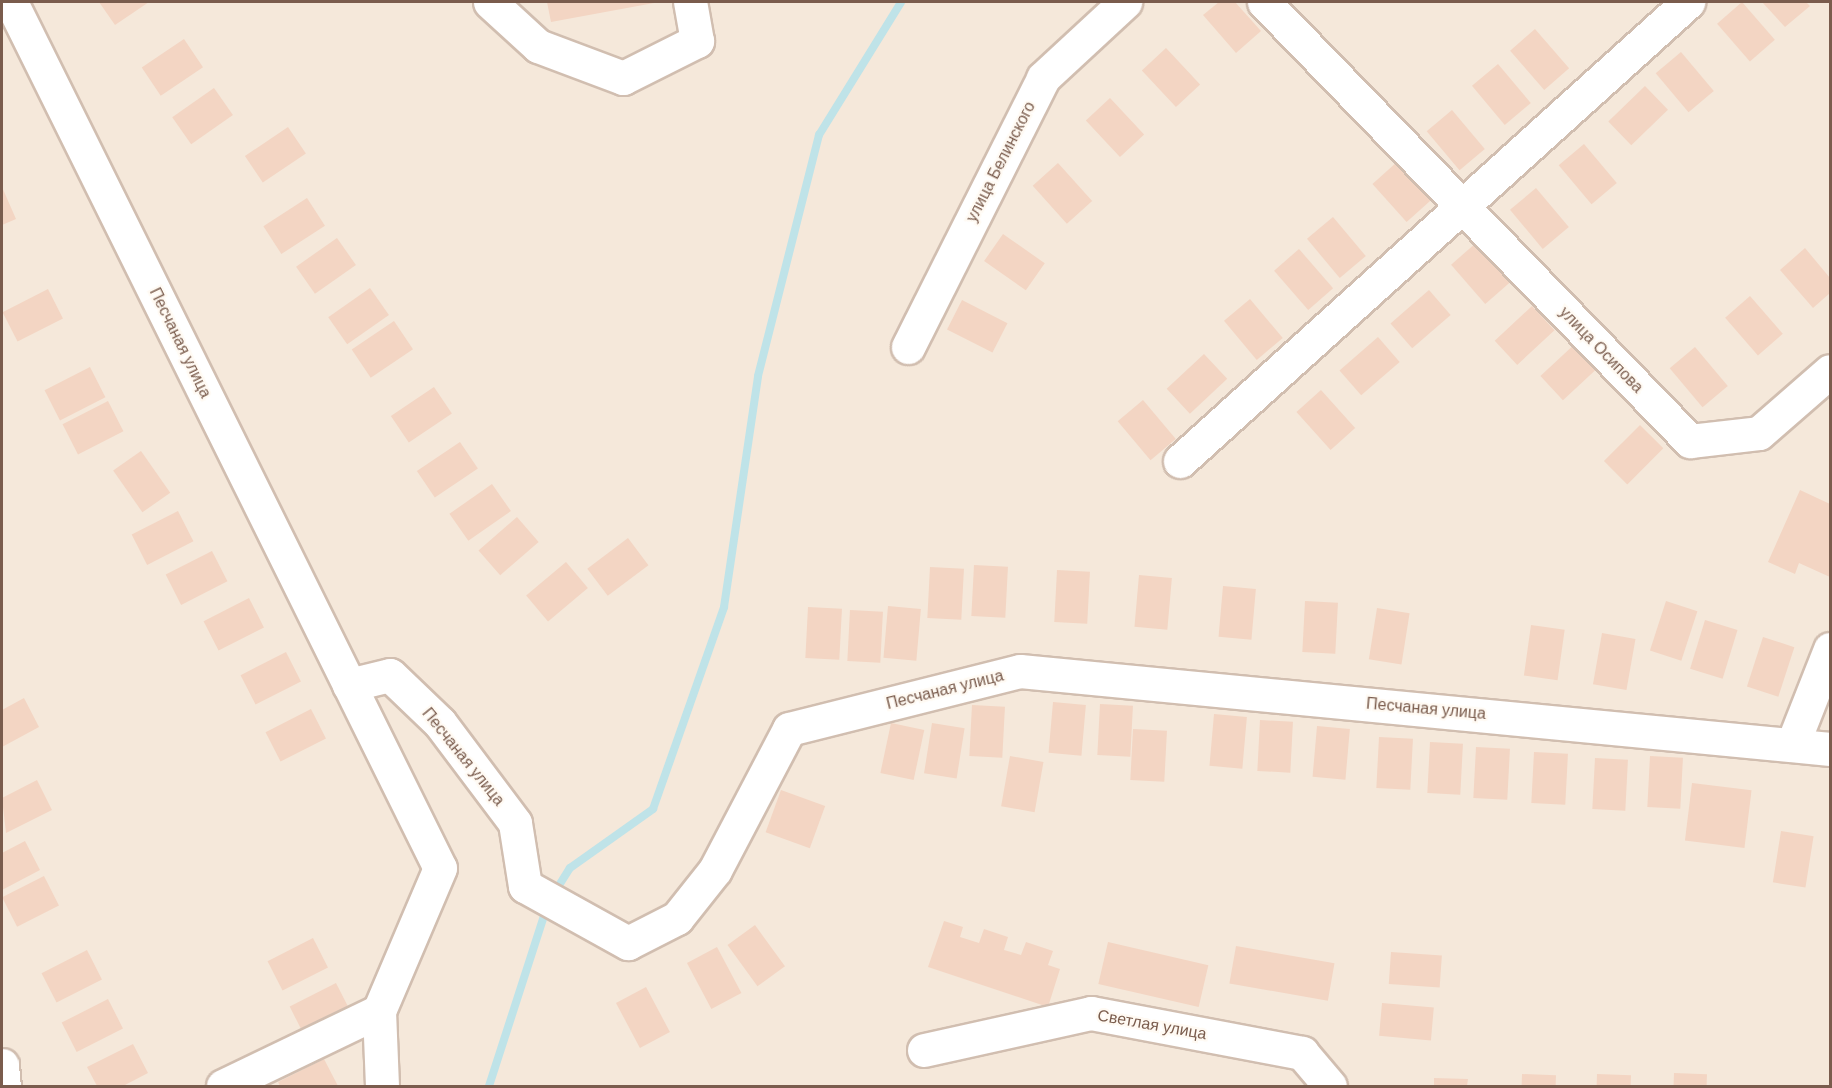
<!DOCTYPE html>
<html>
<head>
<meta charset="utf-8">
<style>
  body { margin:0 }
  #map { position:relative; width:1832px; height:1088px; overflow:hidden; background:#fdf6ec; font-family:"DM Sans",sans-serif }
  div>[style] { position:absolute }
  .residential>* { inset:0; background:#f5e8da; transform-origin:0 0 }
  .stream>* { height:8px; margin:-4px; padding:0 4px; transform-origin:4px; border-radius:4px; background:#bfe3e8 }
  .building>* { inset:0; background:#f3d5c3; transform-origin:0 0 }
  .roads { filter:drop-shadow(2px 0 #d1beb0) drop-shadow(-2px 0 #d1beb0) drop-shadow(0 2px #d1beb0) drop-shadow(0 -2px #d1beb0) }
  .minor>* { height:33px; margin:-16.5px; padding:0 16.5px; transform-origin:16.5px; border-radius:16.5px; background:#fff }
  span { translate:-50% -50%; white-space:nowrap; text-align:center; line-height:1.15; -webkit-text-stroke:4.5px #fffaf3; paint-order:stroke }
  .street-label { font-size:16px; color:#7a5c4d }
  .frame { position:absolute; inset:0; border:3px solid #7a5c4d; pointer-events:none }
</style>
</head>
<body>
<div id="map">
  <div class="residential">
    <div style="left:2px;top:2px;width:1828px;height:1084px"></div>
  </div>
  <div class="stream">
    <div style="left:553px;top:895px;width:32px;rotate:-58deg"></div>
    <div style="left:570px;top:868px;width:102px;rotate:-35.4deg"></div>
    <div style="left:653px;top:809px;width:214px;rotate:-70.6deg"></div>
    <div style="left:724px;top:607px;width:233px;rotate:-81.6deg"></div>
    <div style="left:758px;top:376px;width:249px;rotate:-75.8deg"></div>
    <div style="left:819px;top:135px;width:156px;rotate:-58.3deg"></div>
    <div style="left:489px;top:1086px;width:189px;rotate:-72.1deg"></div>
  </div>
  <div class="building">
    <div style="clip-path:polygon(99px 2px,149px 2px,115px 25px)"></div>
    <div style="clip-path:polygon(547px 2px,654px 2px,654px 3px,551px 22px)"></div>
    <div style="clip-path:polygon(1219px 2px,1235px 2px,1261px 31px,1236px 53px,1203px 15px)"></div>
    <div style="left:1742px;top:2px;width:50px;height:33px;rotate:49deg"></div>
    <div style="clip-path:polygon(1762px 2px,1806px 2px,1810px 6px,1785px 27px)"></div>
    <div style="left:1535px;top:29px;width:52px;height:33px;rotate:49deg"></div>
    <div style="left:184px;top:39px;width:34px;height:51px;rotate:56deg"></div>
    <div style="left:1166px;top:48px;width:50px;height:33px;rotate:47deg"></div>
    <div style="left:1681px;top:52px;width:51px;height:33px;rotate:50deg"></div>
    <div style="left:1498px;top:64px;width:51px;height:34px;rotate:50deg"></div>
    <div style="left:1645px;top:86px;width:33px;height:51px;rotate:46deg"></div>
    <div style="left:214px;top:88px;width:33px;height:51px;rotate:55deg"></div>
    <div style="left:1110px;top:98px;width:50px;height:33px;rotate:47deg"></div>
    <div style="left:1452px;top:110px;width:51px;height:33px;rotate:50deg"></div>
    <div style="left:288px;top:127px;width:32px;height:52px;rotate:56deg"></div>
    <div style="left:1584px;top:144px;width:51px;height:33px;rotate:50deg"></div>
    <div style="left:1397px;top:162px;width:51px;height:33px;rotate:48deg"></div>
    <div style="left:1058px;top:163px;width:51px;height:34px;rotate:48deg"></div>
    <div style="clip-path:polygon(2px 187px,16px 219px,2px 225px)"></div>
    <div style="left:1536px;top:188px;width:51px;height:34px;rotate:50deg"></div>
    <div style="left:307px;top:198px;width:33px;height:52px;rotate:57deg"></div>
    <div style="left:1333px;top:217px;width:51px;height:34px;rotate:50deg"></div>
    <div style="left:1003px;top:234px;width:51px;height:33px;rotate:35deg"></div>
    <div style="left:337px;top:238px;width:33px;height:50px;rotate:55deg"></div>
    <div style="left:1476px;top:243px;width:52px;height:33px;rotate:49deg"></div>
    <div style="clip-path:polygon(1805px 248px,1830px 278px,1830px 293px,1813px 308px,1780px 270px)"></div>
    <div style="left:1299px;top:249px;width:52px;height:33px;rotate:49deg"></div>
    <div style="left:370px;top:288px;width:33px;height:51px;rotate:55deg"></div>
    <div style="left:48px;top:289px;width:33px;height:51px;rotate:63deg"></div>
    <div style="left:1429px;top:290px;width:33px;height:51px;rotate:49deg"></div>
    <div style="left:1750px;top:296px;width:50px;height:33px;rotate:49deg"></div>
    <div style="left:1250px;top:299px;width:51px;height:34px;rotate:50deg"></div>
    <div style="left:962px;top:300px;width:51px;height:33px;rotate:27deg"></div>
    <div style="left:1532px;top:306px;width:33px;height:51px;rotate:47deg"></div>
    <div style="left:394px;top:321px;width:34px;height:51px;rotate:56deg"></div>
    <div style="left:1378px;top:337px;width:33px;height:51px;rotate:49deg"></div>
    <div style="left:1577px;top:342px;width:33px;height:50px;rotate:47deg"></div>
    <div style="left:1695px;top:347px;width:51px;height:33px;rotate:50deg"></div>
    <div style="left:1204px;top:354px;width:34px;height:51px;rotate:47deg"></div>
    <div style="left:90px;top:367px;width:34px;height:51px;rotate:63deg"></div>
    <div style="left:434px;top:387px;width:32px;height:52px;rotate:56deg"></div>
    <div style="left:1321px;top:390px;width:51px;height:33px;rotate:48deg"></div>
    <div style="left:1143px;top:400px;width:51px;height:33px;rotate:50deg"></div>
    <div style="left:108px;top:401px;width:34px;height:51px;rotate:63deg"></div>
    <div style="left:1640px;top:425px;width:33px;height:51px;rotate:45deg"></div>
    <div style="left:460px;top:442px;width:32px;height:52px;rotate:56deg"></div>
    <div style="left:141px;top:451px;width:51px;height:34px;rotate:55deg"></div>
    <div style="left:492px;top:484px;width:33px;height:52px;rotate:55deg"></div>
    <div style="clip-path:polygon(1800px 490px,1830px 504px,1830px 577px,1799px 563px,1795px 574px,1768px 562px)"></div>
    <div style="left:178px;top:511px;width:34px;height:52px;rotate:63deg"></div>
    <div style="left:517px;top:517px;width:33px;height:51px;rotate:49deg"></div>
    <div style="left:628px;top:538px;width:34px;height:51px;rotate:53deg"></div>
    <div style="left:212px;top:551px;width:34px;height:52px;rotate:63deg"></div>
    <div style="left:566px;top:562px;width:34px;height:52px;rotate:50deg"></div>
    <div style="left:974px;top:565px;width:34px;height:51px;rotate:3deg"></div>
    <div style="left:930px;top:567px;width:34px;height:51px;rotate:3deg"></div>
    <div style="left:1057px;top:570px;width:33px;height:52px;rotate:3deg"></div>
    <div style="left:1139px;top:575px;width:33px;height:52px;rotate:5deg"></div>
    <div style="left:1223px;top:586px;width:33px;height:51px;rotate:5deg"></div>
    <div style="left:249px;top:598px;width:33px;height:51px;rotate:63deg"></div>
    <div style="left:1305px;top:601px;width:33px;height:51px;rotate:3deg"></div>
    <div style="left:1666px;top:601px;width:33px;height:52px;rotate:18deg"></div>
    <div style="left:888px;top:606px;width:33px;height:52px;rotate:5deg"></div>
    <div style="left:808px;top:607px;width:34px;height:51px;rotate:3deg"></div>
    <div style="left:1377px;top:608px;width:33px;height:52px;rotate:9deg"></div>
    <div style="left:850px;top:610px;width:33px;height:51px;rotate:3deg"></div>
    <div style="left:1705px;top:620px;width:34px;height:51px;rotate:17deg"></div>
    <div style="left:1531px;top:625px;width:34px;height:51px;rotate:8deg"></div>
    <div style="left:1602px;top:633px;width:34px;height:52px;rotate:10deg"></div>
    <div style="left:1763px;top:637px;width:33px;height:52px;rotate:18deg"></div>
    <div style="left:286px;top:652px;width:33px;height:51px;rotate:63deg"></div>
    <div style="clip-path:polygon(24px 698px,39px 727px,2px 747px,2px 710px)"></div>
    <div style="left:1053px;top:702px;width:33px;height:51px;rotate:5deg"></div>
    <div style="left:1100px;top:704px;width:33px;height:51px;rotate:3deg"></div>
    <div style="left:972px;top:705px;width:33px;height:51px;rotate:3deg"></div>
    <div style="left:311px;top:709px;width:33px;height:51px;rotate:63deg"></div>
    <div style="left:1214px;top:714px;width:33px;height:52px;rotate:5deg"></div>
    <div style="left:1260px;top:720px;width:33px;height:51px;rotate:3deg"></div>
    <div style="left:891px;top:723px;width:34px;height:51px;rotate:12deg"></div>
    <div style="left:932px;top:723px;width:33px;height:51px;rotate:9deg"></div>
    <div style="left:1317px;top:726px;width:33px;height:51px;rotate:5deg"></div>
    <div style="left:1133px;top:729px;width:34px;height:51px;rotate:3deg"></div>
    <div style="left:1379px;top:737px;width:34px;height:51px;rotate:3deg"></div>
    <div style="left:1430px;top:742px;width:33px;height:51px;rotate:3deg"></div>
    <div style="left:1476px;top:747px;width:34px;height:51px;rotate:3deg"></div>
    <div style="left:1534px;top:752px;width:34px;height:51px;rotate:3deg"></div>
    <div style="left:1010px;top:756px;width:34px;height:51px;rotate:10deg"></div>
    <div style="left:1650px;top:756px;width:33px;height:51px;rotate:3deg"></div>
    <div style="left:1595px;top:758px;width:33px;height:51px;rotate:3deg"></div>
    <div style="clip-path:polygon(37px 780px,52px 810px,6px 833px,2px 798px)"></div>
    <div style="left:1692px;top:783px;width:60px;height:58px;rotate:7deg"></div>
    <div style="left:781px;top:790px;width:47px;height:45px;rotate:20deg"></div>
    <div style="left:1781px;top:831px;width:33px;height:52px;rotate:9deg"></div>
    <div style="clip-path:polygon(25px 841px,40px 870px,2px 890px,2px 853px)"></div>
    <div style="left:44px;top:876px;width:33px;height:47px;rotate:63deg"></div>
    <div style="clip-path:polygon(944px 921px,963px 927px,960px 937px,979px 943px,984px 929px,1008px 937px,1004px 950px,1021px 955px,1026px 942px,1053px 951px,1048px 965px,1060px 969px,1048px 1007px,928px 967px)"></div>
    <div style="left:755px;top:925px;width:51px;height:34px;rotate:54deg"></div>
    <div style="left:313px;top:938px;width:33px;height:51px;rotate:63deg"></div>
    <div style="left:1108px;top:942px;width:103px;height:43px;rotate:13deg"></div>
    <div style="left:1236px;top:946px;width:100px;height:38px;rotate:10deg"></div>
    <div style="left:717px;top:947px;width:52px;height:34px;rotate:62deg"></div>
    <div style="left:87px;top:950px;width:33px;height:51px;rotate:63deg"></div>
    <div style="left:1391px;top:952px;width:51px;height:32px;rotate:4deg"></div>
    <div style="left:336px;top:983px;width:34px;height:52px;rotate:63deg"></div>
    <div style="left:646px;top:987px;width:51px;height:34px;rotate:62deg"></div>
    <div style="left:108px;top:999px;width:33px;height:52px;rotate:63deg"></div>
    <div style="left:1382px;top:1003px;width:52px;height:33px;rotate:5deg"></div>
    <div style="clip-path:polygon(133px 1044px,148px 1073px,123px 1086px,97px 1086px,87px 1067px)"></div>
    <div style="clip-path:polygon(324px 1059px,338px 1086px,280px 1086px,278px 1082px)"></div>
    <div style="left:1674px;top:1073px;width:33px;height:13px;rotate:2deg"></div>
    <div style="left:1522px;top:1074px;width:34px;height:12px;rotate:2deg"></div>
    <div style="left:1597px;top:1074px;width:34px;height:12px;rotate:2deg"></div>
    <div style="clip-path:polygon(1434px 1078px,1468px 1079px,1467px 1086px,1434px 1086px)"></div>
  </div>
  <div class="roads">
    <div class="minor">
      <div style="left:11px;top:2px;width:966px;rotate:63.65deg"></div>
      <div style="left:440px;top:868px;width:155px;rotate:113.1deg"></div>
      <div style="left:379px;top:1011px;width:75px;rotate:87.7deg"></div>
      <div style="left:490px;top:2px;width:65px;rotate:42.5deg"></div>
      <div style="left:538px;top:46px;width:91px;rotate:20.6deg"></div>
      <div style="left:623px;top:78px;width:83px;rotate:-26.6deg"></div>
      <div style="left:697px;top:41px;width:40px;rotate:-100deg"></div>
      <div style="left:1264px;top:2px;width:612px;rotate:45.86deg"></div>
      <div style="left:1690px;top:441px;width:69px;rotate:-6.6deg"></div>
      <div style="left:1759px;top:433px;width:94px;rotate:-41.1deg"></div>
      <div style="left:908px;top:347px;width:301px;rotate:-63.3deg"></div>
      <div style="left:1043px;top:78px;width:112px;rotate:-42.8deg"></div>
      <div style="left:1180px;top:461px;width:685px;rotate:-42.1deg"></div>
      <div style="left:349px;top:685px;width:42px;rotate:-13.7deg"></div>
      <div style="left:390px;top:675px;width:69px;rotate:43.8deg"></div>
      <div style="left:440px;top:723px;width:125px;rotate:53.1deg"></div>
      <div style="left:515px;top:823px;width:64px;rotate:81deg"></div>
      <div style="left:525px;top:886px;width:118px;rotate:29deg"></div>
      <div style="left:628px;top:943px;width:55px;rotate:-27deg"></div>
      <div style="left:677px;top:918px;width:61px;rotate:-51.6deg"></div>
      <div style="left:715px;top:870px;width:159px;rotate:-62.3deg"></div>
      <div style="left:789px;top:729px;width:238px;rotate:-14.1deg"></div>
      <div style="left:1020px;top:671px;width:814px;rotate:5.5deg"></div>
      <div style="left:1793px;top:743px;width:101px;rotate:-68.5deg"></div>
      <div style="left:924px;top:1050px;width:171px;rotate:-12.5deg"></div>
      <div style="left:1091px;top:1013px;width:215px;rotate:10.7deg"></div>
      <div style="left:1302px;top:1053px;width:43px;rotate:49.7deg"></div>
      <div style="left:2px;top:1065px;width:21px;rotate:85deg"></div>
      <div style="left:223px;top:1086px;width:173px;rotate:-25.7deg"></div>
    </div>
  </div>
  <div class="street-label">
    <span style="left:1001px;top:162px;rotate:-63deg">улица Белинского</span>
    <span style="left:180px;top:343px;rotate:64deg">Песчаная улица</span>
    <span style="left:1601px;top:350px;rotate:46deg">улица Осипова</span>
    <span style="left:945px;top:690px;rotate:-14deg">Песчаная улица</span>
    <span style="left:1426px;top:709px;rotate:5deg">Песчаная улица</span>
    <span style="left:463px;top:757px;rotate:51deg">Песчаная улица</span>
    <span style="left:1152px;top:1025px;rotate:10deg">Светлая улица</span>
  </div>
  <div class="frame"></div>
</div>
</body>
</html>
